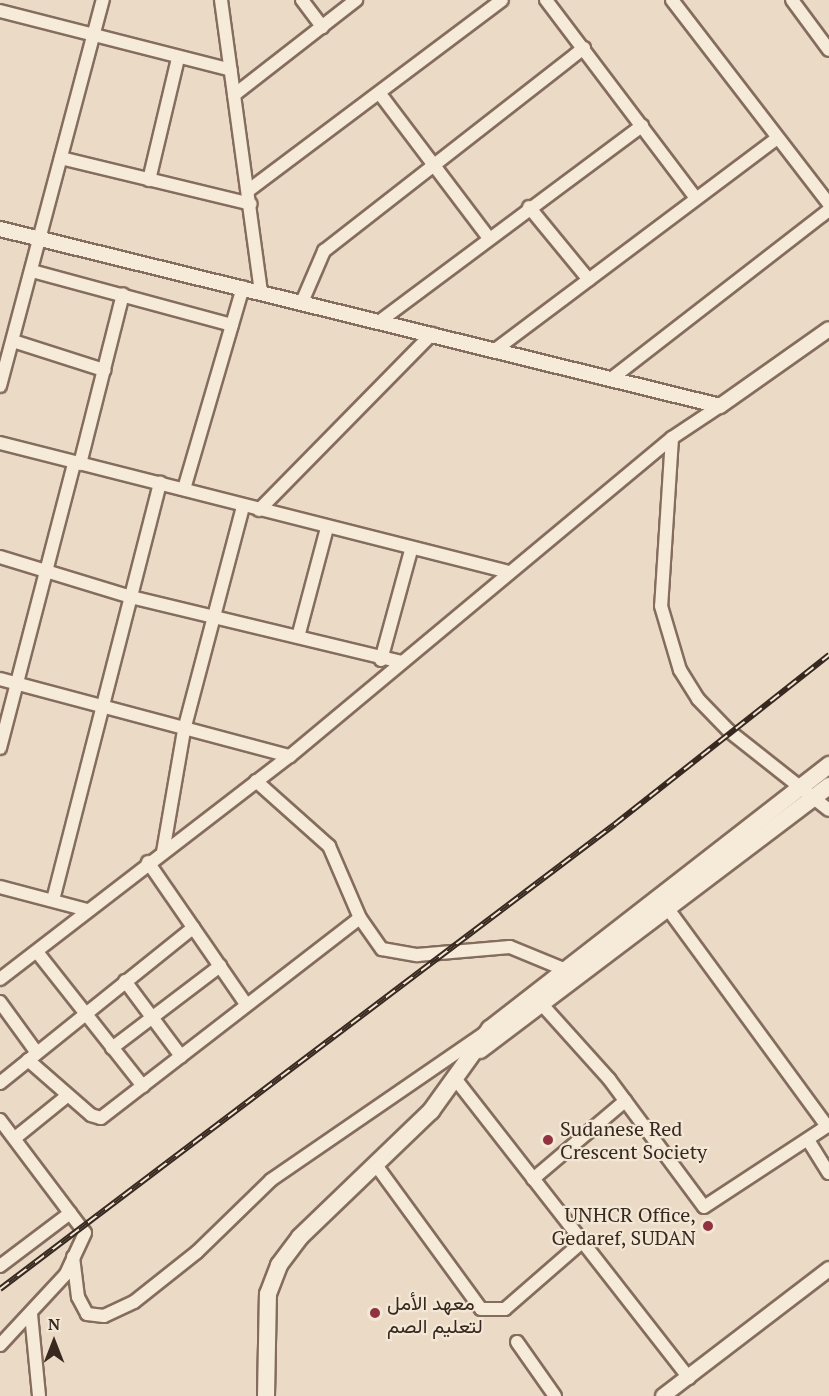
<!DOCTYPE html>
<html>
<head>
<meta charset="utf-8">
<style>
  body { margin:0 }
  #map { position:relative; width:829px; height:1396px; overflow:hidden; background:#ebdbc6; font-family:"PT Serif",Vazirmatn,serif }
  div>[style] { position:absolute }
  .roads { filter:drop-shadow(2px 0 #856d5d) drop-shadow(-2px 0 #856d5d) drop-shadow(0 2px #856d5d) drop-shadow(0 -2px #856d5d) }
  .minor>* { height:12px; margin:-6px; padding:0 6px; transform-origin:6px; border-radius:6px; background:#f6ead9 }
  .tertiary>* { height:14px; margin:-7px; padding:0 7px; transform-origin:7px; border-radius:7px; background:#f6ead9 }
  .secondary>* { height:16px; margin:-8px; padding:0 8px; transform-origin:8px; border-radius:8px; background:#f6ead9 }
  .rail>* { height:6px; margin-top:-3px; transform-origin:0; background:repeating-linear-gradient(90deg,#f3e7d5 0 11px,#372820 0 22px); box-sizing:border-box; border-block:2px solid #372820 }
  .dots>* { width:16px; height:16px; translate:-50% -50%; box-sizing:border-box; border:3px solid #f3e7d5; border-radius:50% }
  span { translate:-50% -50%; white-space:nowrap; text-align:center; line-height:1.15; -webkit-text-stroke:4.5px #f3e7d5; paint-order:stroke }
  .poi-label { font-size:20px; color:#372820 }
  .left { translate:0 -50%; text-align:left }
  .right { translate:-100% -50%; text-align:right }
  .north { position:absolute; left:24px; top:1312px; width:60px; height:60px; -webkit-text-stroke:4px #f3e7d5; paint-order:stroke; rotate:0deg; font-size:16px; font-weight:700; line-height:24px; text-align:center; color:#372820 }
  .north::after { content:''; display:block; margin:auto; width:21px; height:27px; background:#372820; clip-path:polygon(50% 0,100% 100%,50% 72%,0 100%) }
</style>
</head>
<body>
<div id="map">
  <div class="roads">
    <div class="minor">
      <div style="left:221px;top:0;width:295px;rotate:82.2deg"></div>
      <div style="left:302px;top:0;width:34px;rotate:53deg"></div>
      <div style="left:546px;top:0;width:247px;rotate:52.9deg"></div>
      <div style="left:672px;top:0;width:257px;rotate:52.4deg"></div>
      <div style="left:792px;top:0;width:62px;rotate:53.5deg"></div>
      <div style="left:0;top:11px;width:238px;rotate:14.3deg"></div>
      <div style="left:380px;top:94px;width:179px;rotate:52.9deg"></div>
      <div style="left:234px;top:95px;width:155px;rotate:-37.9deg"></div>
      <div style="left:61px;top:158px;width:195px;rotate:13.6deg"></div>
      <div style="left:149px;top:180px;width:125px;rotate:-76.6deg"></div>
      <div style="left:249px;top:190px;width:316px;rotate:-36.9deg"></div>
      <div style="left:529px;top:207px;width:94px;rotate:50.6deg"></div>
      <div style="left:32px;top:271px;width:207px;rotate:15.1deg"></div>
      <div style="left:302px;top:302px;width:56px;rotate:-66.7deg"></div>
      <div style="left:324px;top:251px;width:330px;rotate:-38deg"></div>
      <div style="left:380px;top:321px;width:327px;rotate:-36.7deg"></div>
      <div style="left:13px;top:341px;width:96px;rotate:17.7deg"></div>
      <div style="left:495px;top:350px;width:351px;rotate:-36.9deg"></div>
      <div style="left:611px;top:379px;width:276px;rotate:-37.8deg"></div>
      <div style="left:0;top:386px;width:400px;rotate:-75.1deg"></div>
      <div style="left:672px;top:438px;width:168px;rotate:93.7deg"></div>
      <div style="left:661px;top:606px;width:67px;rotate:73.5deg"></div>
      <div style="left:680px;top:670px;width:34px;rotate:58deg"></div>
      <div style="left:698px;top:699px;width:45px;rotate:45.9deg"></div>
      <div style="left:729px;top:731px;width:127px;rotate:38.3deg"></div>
      <div style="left:0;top:443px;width:525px;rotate:14.22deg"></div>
      <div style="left:80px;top:464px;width:175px;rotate:-75.8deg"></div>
      <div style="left:184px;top:489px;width:210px;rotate:-73.7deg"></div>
      <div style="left:259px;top:510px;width:247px;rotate:-45.5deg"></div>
      <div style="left:0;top:557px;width:137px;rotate:17deg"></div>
      <div style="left:131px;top:597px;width:278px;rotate:13.5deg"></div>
      <div style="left:298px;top:637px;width:113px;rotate:-75.1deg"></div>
      <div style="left:381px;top:660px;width:114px;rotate:-74.7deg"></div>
      <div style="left:0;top:679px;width:300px;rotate:14.9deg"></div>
      <div style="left:0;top:748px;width:294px;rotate:-75.4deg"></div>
      <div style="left:256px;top:781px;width:98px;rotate:41.7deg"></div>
      <div style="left:329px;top:846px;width:78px;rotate:66.7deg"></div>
      <div style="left:360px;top:918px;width:38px;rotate:55deg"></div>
      <div style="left:382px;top:949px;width:36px;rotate:10deg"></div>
      <div style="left:417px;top:955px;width:93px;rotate:-4.9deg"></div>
      <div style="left:510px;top:947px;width:68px;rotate:22.4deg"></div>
      <div style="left:163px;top:852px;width:124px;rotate:-80.2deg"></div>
      <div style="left:184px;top:730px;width:232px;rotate:-75.2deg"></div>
      <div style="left:148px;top:862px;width:173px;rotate:55.4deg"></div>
      <div style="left:0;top:887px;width:90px;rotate:14.8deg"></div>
      <div style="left:53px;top:900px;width:431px;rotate:-75.6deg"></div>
      <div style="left:668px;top:909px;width:269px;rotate:53.8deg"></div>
      <div style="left:37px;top:952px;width:171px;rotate:51.7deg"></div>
      <div style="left:0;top:979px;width:366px;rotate:-37.6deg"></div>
      <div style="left:290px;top:756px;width:497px;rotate:-39.8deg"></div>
      <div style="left:672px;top:438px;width:58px;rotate:-33.7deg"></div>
      <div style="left:125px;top:981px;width:94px;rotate:53.3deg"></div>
      <div style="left:537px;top:999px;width:108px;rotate:48deg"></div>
      <div style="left:609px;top:1079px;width:159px;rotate:53.4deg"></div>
      <div style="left:704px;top:1207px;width:149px;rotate:-33.3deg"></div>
      <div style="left:0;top:1002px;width:63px;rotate:54deg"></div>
      <div style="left:112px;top:1048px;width:136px;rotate:-37.2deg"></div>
      <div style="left:28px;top:1060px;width:84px;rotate:41.1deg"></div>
      <div style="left:91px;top:1115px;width:10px;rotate:17deg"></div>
      <div style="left:101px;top:1118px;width:327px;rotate:-37.7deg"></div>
      <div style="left:457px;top:1081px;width:377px;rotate:52deg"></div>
      <div style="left:0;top:1083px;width:248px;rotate:-38.8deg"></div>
      <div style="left:0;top:1120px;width:141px;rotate:53deg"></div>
      <div style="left:85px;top:1233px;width:45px;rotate:114.9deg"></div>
      <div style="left:66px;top:1274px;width:97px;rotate:132.9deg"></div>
      <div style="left:15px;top:1138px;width:67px;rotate:-38.9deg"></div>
      <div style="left:808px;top:1140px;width:39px;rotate:58deg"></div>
      <div style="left:376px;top:1165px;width:178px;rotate:53.9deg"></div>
      <div style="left:481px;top:1309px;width:24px"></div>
      <div style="left:505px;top:1309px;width:102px;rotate:-41deg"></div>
      <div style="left:533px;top:1179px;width:121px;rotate:-40.3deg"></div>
      <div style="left:73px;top:1257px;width:40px;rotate:82.9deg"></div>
      <div style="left:78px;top:1297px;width:19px;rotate:62deg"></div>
      <div style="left:87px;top:1314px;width:17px;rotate:7deg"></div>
      <div style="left:104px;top:1316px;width:33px;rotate:-25deg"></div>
      <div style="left:134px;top:1302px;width:80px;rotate:-38.4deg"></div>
      <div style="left:197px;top:1252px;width:103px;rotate:-44.2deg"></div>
      <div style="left:271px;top:1180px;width:261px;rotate:-34.5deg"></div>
      <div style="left:0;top:1266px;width:88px;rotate:-37.1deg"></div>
      <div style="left:31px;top:1314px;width:82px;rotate:84.4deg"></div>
      <div style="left:517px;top:1342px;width:66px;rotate:54.9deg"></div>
    </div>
    <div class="tertiary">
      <div style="left:0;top:229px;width:741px;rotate:13.81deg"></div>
      <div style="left:720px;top:406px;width:133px;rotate:-35.2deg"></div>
      <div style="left:663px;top:1396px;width:209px;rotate:-37.4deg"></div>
    </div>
    <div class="secondary">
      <div style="left:480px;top:1050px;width:438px;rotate:-37.1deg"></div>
      <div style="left:266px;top:1396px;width:102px;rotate:-88.9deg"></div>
      <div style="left:268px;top:1294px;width:31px;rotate:-69deg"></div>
      <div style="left:279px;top:1265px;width:35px;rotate:-53deg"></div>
      <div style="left:300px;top:1237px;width:182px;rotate:-43.9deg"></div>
      <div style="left:431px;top:1111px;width:101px;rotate:-54.3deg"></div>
      <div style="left:490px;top:1029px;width:430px;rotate:-37.9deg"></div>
    </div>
  </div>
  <div class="rail">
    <div style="left:0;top:1289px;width:771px;rotate:-37.09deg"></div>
    <div style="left:615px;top:824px;width:273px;rotate:-38.3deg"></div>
  </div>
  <div class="dots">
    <div style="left:548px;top:1140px;background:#90323f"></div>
    <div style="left:708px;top:1226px;background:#90323f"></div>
    <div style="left:375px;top:1313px;background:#90323f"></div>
  </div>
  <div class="poi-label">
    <span class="left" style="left:560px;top:1140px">Sudanese Red<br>Crescent Society</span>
    <span class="right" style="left:696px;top:1226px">UNHCR Office,<br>Gedaref, SUDAN</span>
    <span class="left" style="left:387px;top:1314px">معهد الأمل<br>لتعليم الصم</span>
  </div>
  <div class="north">N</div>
</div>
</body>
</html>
